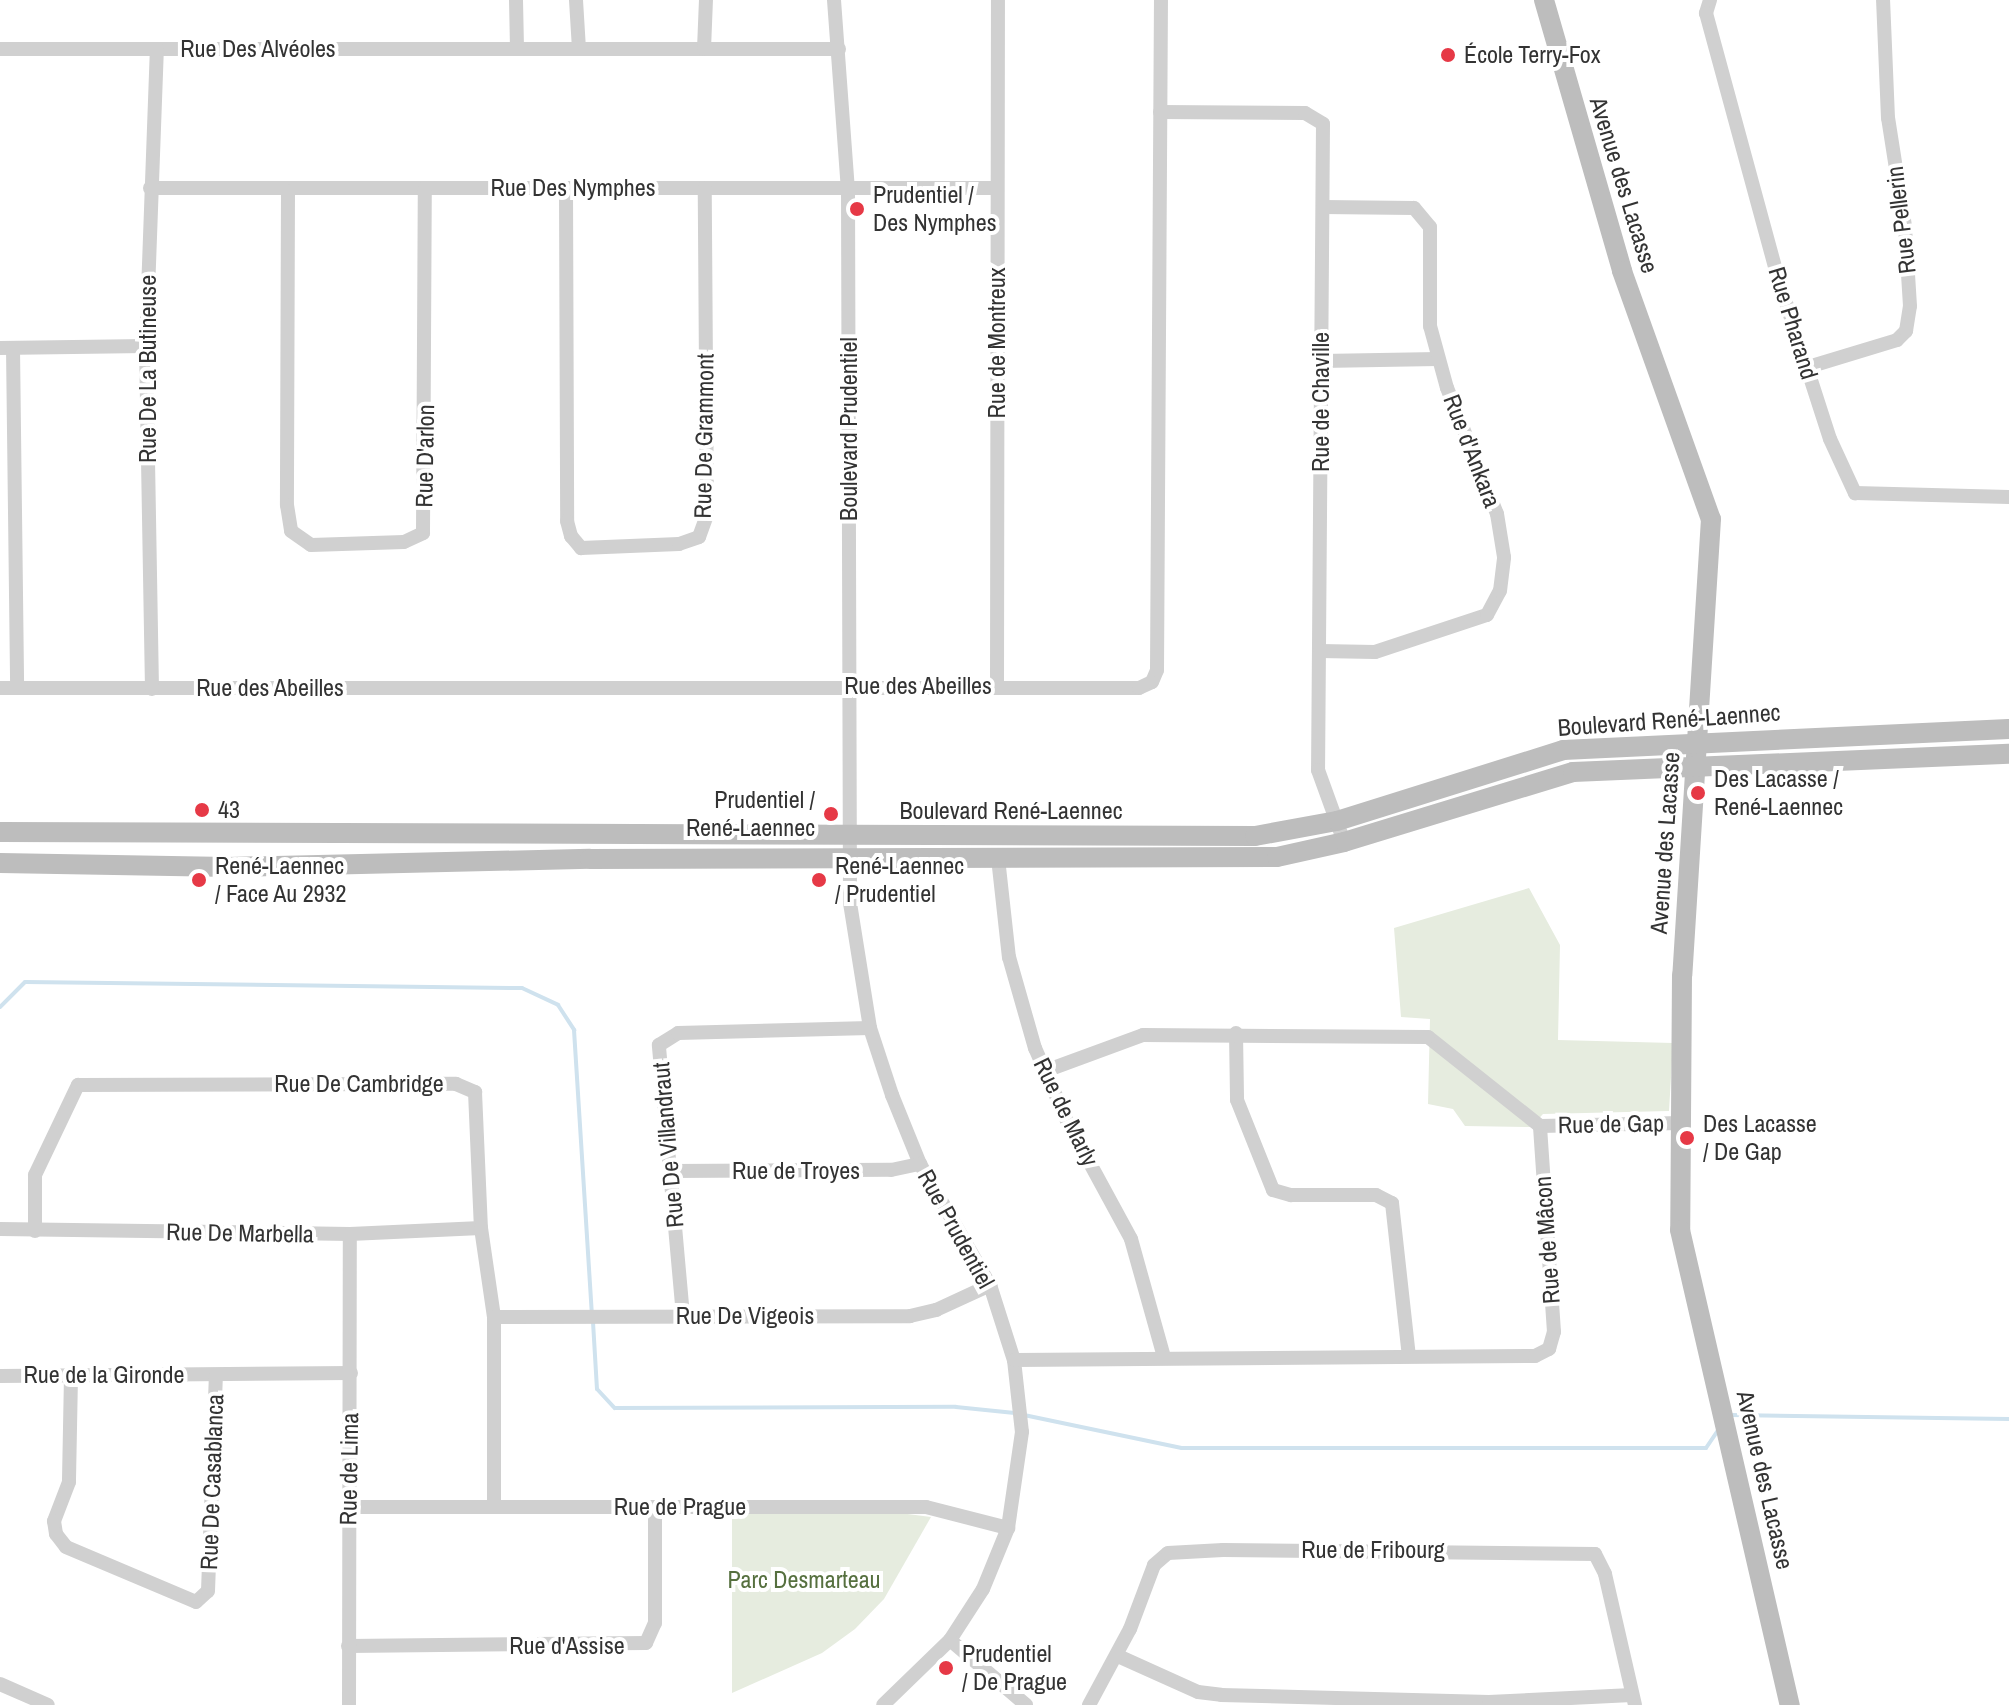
<!DOCTYPE html>
<html>
<head>
<meta charset="utf-8">
<style>
  body { margin:0 }
  #map { position:relative; width:2009px; height:1705px; overflow:hidden; background:#fff; font-family:"Archivo Narrow",sans-serif }
  div>[style] { position:absolute }
  .green>* { inset:0; background:#e6ecdf }
  .stream>* { height:4px; margin:-2px; padding:0 2px; transform-origin:2px; border-radius:2px; background:#cfe2ee }
  .street>* { height:14px; margin:-7px; padding:0 7px; transform-origin:7px; border-radius:7px; background:#d0d0d0 }
  .secondary>* { height:20px; margin:-10px; padding:0 10px; transform-origin:10px; border-radius:10px; background:#bdbdbd }
  .dots>* { width:22px; height:22px; translate:-50% -50%; box-sizing:border-box; border:4px solid #fff; border-radius:50% }
  span { translate:-50% -50%; white-space:nowrap; text-align:center; line-height:1.15; -webkit-text-stroke:8px #fff; paint-order:stroke }
  .street-label { font-size:24px; color:#333 }
  .poi-label { font-size:24px; color:#333 }
  .left { translate:0 -50%; text-align:left }
  .right { translate:-100% -50%; text-align:right }
  .park-label { font-size:24px; color:#56703f }
</style>
</head>
<body>
<div id="map">
  <div class="green">
    <div style="clip-path:polygon(1529px 888px,1560px 945px,1558px 1040px,1673px 1043px,1669px 1111px,1543px 1114px,1531px 1127px,1465px 1126px,1453px 1109px,1428px 1104px,1430px 1019px,1401px 1017px,1394px 928px)"></div>
    <div style="clip-path:polygon(732px 1511px,884px 1511px,931px 1517px,884px 1599px,855px 1629px,822px 1653px,732px 1693px)"></div>
  </div>
  <div class="stream">
    <div style="left:0;top:1007px;width:35px;rotate:-45deg"></div>
    <div style="left:25px;top:982px;width:497px;rotate:0.7deg"></div>
    <div style="left:522px;top:988px;width:40px;rotate:25deg"></div>
    <div style="left:558px;top:1005px;width:30px;rotate:57deg"></div>
    <div style="left:574px;top:1030px;width:284px;rotate:86.4deg"></div>
    <div style="left:593px;top:1322px;width:67px;rotate:86.6deg"></div>
    <div style="left:597px;top:1389px;width:26px;rotate:47deg"></div>
    <div style="left:615px;top:1408px;width:341px;rotate:-0.2deg"></div>
    <div style="left:956px;top:1407px;width:59px;rotate:5.8deg"></div>
    <div style="left:1024px;top:1415px;width:161px;rotate:11.8deg"></div>
    <div style="left:1182px;top:1448px;width:524px"></div>
    <div style="left:1706px;top:1448px;width:22px;rotate:-56deg"></div>
    <div style="left:1731px;top:1415px;width:278px;rotate:0.8deg"></div>
  </div>
  <div class="street">
    <div style="left:516px;top:0;width:49px;rotate:88.8deg"></div>
    <div style="left:576px;top:0;width:49px;rotate:86.5deg"></div>
    <div style="left:834px;top:0;width:190px;rotate:85.8deg"></div>
    <div style="left:848px;top:189px;width:714px;rotate:89.84deg"></div>
    <div style="left:850px;top:903px;width:127px;rotate:80.9deg"></div>
    <div style="left:870px;top:1028px;width:71px;rotate:71.8deg"></div>
    <div style="left:892px;top:1095px;width:74px;rotate:67.9deg"></div>
    <div style="left:920px;top:1164px;width:140px;rotate:60deg"></div>
    <div style="left:990px;top:1285px;width:79px;rotate:72.3deg"></div>
    <div style="left:1014px;top:1360px;width:72px;rotate:83.7deg"></div>
    <div style="left:1022px;top:1432px;width:97px;rotate:98.3deg"></div>
    <div style="left:1008px;top:1528px;width:66px;rotate:112.3deg"></div>
    <div style="left:983px;top:1589px;width:61px;rotate:122.9deg"></div>
    <div style="left:950px;top:1640px;width:93px;rotate:135.9deg"></div>
    <div style="left:1710px;top:0;width:14px;rotate:107deg"></div>
    <div style="left:1706px;top:13px;width:275px;rotate:74.8deg"></div>
    <div style="left:1778px;top:278px;width:169px;rotate:72.1deg"></div>
    <div style="left:1830px;top:439px;width:60px;rotate:65.2deg"></div>
    <div style="left:1855px;top:493px;width:154px;rotate:1.5deg"></div>
    <div style="left:0;top:49px;width:839px"></div>
    <div style="left:704px;top:49px;width:49px;rotate:-87.7deg"></div>
    <div style="left:1160px;top:112px;width:145px;rotate:0.4deg"></div>
    <div style="left:1305px;top:113px;width:21px;rotate:31deg"></div>
    <div style="left:1323px;top:124px;width:646px;rotate:90.44deg"></div>
    <div style="left:1318px;top:770px;width:77px;rotate:70.1deg"></div>
    <div style="left:150px;top:188px;width:846px"></div>
    <div style="left:566px;top:188px;width:333px;rotate:89.8deg"></div>
    <div style="left:567px;top:521px;width:16px;rotate:75deg"></div>
    <div style="left:571px;top:536px;width:16px;rotate:50deg"></div>
    <div style="left:581px;top:548px;width:98px;rotate:-2.3deg"></div>
    <div style="left:679px;top:544px;width:21px;rotate:-19deg"></div>
    <div style="left:699px;top:537px;width:23px;rotate:-70deg"></div>
    <div style="left:707px;top:515px;width:327px;rotate:-90.4deg"></div>
    <div style="left:288px;top:191px;width:314px;rotate:90.2deg"></div>
    <div style="left:287px;top:505px;width:26px;rotate:81deg"></div>
    <div style="left:291px;top:531px;width:24px;rotate:35deg"></div>
    <div style="left:311px;top:545px;width:93px;rotate:-1.8deg"></div>
    <div style="left:404px;top:542px;width:21px;rotate:-25deg"></div>
    <div style="left:423px;top:533px;width:345px;rotate:-89.7deg"></div>
    <div style="left:0;top:348px;width:146px;rotate:-0.8deg"></div>
    <div style="left:13px;top:348px;width:340px;rotate:89.3deg"></div>
    <div style="left:1321px;top:361px;width:117px;rotate:-1deg"></div>
    <div style="left:1805px;top:368px;width:96px;rotate:-16.9deg"></div>
    <div style="left:1897px;top:340px;width:13px;rotate:-45deg"></div>
    <div style="left:1906px;top:331px;width:25px;rotate:-81deg"></div>
    <div style="left:1910px;top:306px;width:80px;rotate:-93.6deg"></div>
    <div style="left:1905px;top:226px;width:109px;rotate:-98.9deg"></div>
    <div style="left:1888px;top:118px;width:118px;rotate:-92.4deg"></div>
    <div style="left:1320px;top:651px;width:55px;rotate:1deg"></div>
    <div style="left:1375px;top:652px;width:118px;rotate:-18.3deg"></div>
    <div style="left:1487px;top:615px;width:27px;rotate:-62deg"></div>
    <div style="left:1500px;top:591px;width:34px;rotate:-83deg"></div>
    <div style="left:1504px;top:557px;width:44px;rotate:-99.2deg"></div>
    <div style="left:1497px;top:514px;width:136px;rotate:-111.6deg"></div>
    <div style="left:1447px;top:388px;width:64px;rotate:-105.3deg"></div>
    <div style="left:1430px;top:326px;width:99px;rotate:-90deg"></div>
    <div style="left:1430px;top:227px;width:25px;rotate:-130deg"></div>
    <div style="left:1414px;top:208px;width:91px;rotate:-179.4deg"></div>
    <div style="left:997px;top:687px;width:687px;rotate:-89.92deg"></div>
    <div style="left:0;top:688px;width:1139px"></div>
    <div style="left:1139px;top:688px;width:14px;rotate:-25deg"></div>
    <div style="left:1152px;top:682px;width:13px;rotate:-67deg"></div>
    <div style="left:1157px;top:670px;width:670px;rotate:-89.66deg"></div>
    <div style="left:152px;top:689px;width:343px;rotate:-91deg"></div>
    <div style="left:146px;top:346px;width:297px;rotate:-87.9deg"></div>
    <div style="left:998px;top:858px;width:100px;rotate:83.7deg"></div>
    <div style="left:1009px;top:957px;width:95px;rotate:74.1deg"></div>
    <div style="left:1035px;top:1048px;width:80px;rotate:66.3deg"></div>
    <div style="left:1067px;top:1121px;width:134px;rotate:61.5deg"></div>
    <div style="left:1131px;top:1239px;width:123px;rotate:74.4deg"></div>
    <div style="left:1236px;top:1033px;width:67px;rotate:89.1deg"></div>
    <div style="left:1237px;top:1100px;width:97px;rotate:68.2deg"></div>
    <div style="left:1273px;top:1190px;width:19px;rotate:16deg"></div>
    <div style="left:1291px;top:1195px;width:85px"></div>
    <div style="left:1376px;top:1195px;width:18px;rotate:27deg"></div>
    <div style="left:1392px;top:1203px;width:154px;rotate:83.7deg"></div>
    <div style="left:1540px;top:1126px;width:141px;rotate:-1.2deg"></div>
    <div style="left:671px;top:1171px;width:220px;rotate:-0.3deg"></div>
    <div style="left:891px;top:1170px;width:30px;rotate:-12deg"></div>
    <div style="left:0;top:1229px;width:350px;rotate:0.8deg"></div>
    <div style="left:350px;top:1234px;width:131px;rotate:-2.6deg"></div>
    <div style="left:35px;top:1231px;width:56px;rotate:-90deg"></div>
    <div style="left:35px;top:1175px;width:100px;rotate:-64.5deg"></div>
    <div style="left:78px;top:1085px;width:378px;rotate:-0.2deg"></div>
    <div style="left:456px;top:1084px;width:21px;rotate:23deg"></div>
    <div style="left:475px;top:1092px;width:136px;rotate:87.5deg"></div>
    <div style="left:481px;top:1228px;width:90px;rotate:81.7deg"></div>
    <div style="left:494px;top:1317px;width:190px;rotate:90deg"></div>
    <div style="left:683px;top:1316px;width:272px;rotate:-95.1deg"></div>
    <div style="left:659px;top:1045px;width:22px;rotate:-32deg"></div>
    <div style="left:678px;top:1033px;width:192px;rotate:-1.5deg"></div>
    <div style="left:494px;top:1317px;width:416px;rotate:-0.1deg"></div>
    <div style="left:910px;top:1316px;width:27px;rotate:-13deg"></div>
    <div style="left:936px;top:1310px;width:60px;rotate:-24.8deg"></div>
    <div style="left:1014px;top:1360px;width:521px;rotate:-0.44deg"></div>
    <div style="left:1535px;top:1356px;width:16px;rotate:-27deg"></div>
    <div style="left:1549px;top:1349px;width:18px;rotate:-74deg"></div>
    <div style="left:1554px;top:1332px;width:206px;rotate:-93.9deg"></div>
    <div style="left:1540px;top:1126px;width:143px;rotate:-141.5deg"></div>
    <div style="left:1428px;top:1037px;width:285px;rotate:-179.6deg"></div>
    <div style="left:1143px;top:1035px;width:104px;rotate:159.8deg"></div>
    <div style="left:0;top:1376px;width:351px;rotate:-0.5deg"></div>
    <div style="left:71px;top:1376px;width:106px;rotate:91.1deg"></div>
    <div style="left:69px;top:1482px;width:42px;rotate:111deg"></div>
    <div style="left:54px;top:1521px;width:13px;rotate:81deg"></div>
    <div style="left:56px;top:1534px;width:16px;rotate:52deg"></div>
    <div style="left:66px;top:1547px;width:141px;rotate:22.9deg"></div>
    <div style="left:196px;top:1602px;width:16px;rotate:-43deg"></div>
    <div style="left:208px;top:1591px;width:216px;rotate:-87.9deg"></div>
    <div style="left:348px;top:1507px;width:578px"></div>
    <div style="left:926px;top:1507px;width:85px;rotate:14.4deg"></div>
    <div style="left:950px;top:1640px;width:100px;rotate:40.5deg"></div>
    <div style="left:348px;top:1646px;width:298px;rotate:-0.6deg"></div>
    <div style="left:646px;top:1643px;width:22px;rotate:-66deg"></div>
    <div style="left:655px;top:1623px;width:116px;rotate:-90deg"></div>
    <div style="left:1118px;top:1656px;width:88px;rotate:24.2deg"></div>
    <div style="left:1198px;top:1692px;width:23px;rotate:7deg"></div>
    <div style="left:1221px;top:1695px;width:268px;rotate:1.5deg"></div>
    <div style="left:1489px;top:1702px;width:143px;rotate:-2.8deg"></div>
    <div style="left:0;top:1684px;width:52px;rotate:23.6deg"></div>
    <div style="left:349px;top:1705px;width:471px;rotate:-89.9deg"></div>
    <div style="left:1089px;top:1705px;width:86px;rotate:-61.7deg"></div>
    <div style="left:1130px;top:1629px;width:68px;rotate:-69.4deg"></div>
    <div style="left:1154px;top:1565px;width:18px;rotate:-41deg"></div>
    <div style="left:1168px;top:1553px;width:55px;rotate:-3.1deg"></div>
    <div style="left:1223px;top:1550px;width:372px;rotate:0.6deg"></div>
    <div style="left:1595px;top:1554px;width:22px;rotate:63deg"></div>
    <div style="left:1605px;top:1574px;width:134px;rotate:77.1deg"></div>
  </div>
  <div class="secondary">
    <div style="left:1544px;top:0;width:282px;rotate:73.9deg"></div>
    <div style="left:1622px;top:271px;width:263px;rotate:70.3deg"></div>
    <div style="left:1711px;top:519px;width:457px;rotate:93.6deg"></div>
    <div style="left:1682px;top:975px;width:255px;rotate:90.4deg"></div>
    <div style="left:1680px;top:1230px;width:488px;rotate:77deg"></div>
    <div style="left:0;top:832px;width:1255px;rotate:0.18deg"></div>
    <div style="left:1255px;top:836px;width:83px;rotate:-10.4deg"></div>
    <div style="left:1337px;top:821px;width:237px;rotate:-17.4deg"></div>
    <div style="left:1563px;top:750px;width:446px;rotate:-2.7deg"></div>
    <div style="left:0;top:863px;width:228px;rotate:1deg"></div>
    <div style="left:228px;top:867px;width:362px;rotate:-1.3deg"></div>
    <div style="left:590px;top:859px;width:687px;rotate:-0.17deg"></div>
    <div style="left:1277px;top:857px;width:69px;rotate:-12.6deg"></div>
    <div style="left:1344px;top:842px;width:239px;rotate:-17deg"></div>
    <div style="left:1573px;top:772px;width:436px;rotate:-2.4deg"></div>
  </div>
  <div class="dots">
    <div style="left:1448px;top:55px;background:#e63946"></div>
    <div style="left:857px;top:209px;background:#e63946"></div>
    <div style="left:1698px;top:793px;background:#e63946"></div>
    <div style="left:202px;top:810px;background:#e63946"></div>
    <div style="left:831px;top:814px;background:#e63946"></div>
    <div style="left:199px;top:880px;background:#e63946"></div>
    <div style="left:819px;top:880px;background:#e63946"></div>
    <div style="left:1687px;top:1138px;background:#e63946"></div>
    <div style="left:946px;top:1668px;background:#e63946"></div>
  </div>
  <div class="street-label">
    <span style="left:258px;top:49px">Rue Des Alvéoles</span>
    <span style="left:1624px;top:185px;rotate:73deg">Avenue des Lacasse</span>
    <span style="left:573px;top:188px">Rue Des Nymphes</span>
    <span style="left:1901px;top:220px;rotate:-97deg">Rue Pellerin</span>
    <span style="left:1793px;top:323px;rotate:73deg">Rue Pharand</span>
    <span style="left:997px;top:343px;rotate:-90deg">Rue de Montreux</span>
    <span style="left:148px;top:369px;rotate:-90deg">Rue De La Butineuse</span>
    <span style="left:1321px;top:402px;rotate:-90deg">Rue de Chaville</span>
    <span style="left:849px;top:429px;rotate:-90deg">Boulevard Prudentiel</span>
    <span style="left:704px;top:436px;rotate:-89deg">Rue De Grammont</span>
    <span style="left:1472px;top:451px;rotate:69deg">Rue d'Ankara</span>
    <span style="left:425px;top:456px;rotate:-89deg">Rue D'arlon</span>
    <span style="left:918px;top:686px">Rue des Abeilles</span>
    <span style="left:270px;top:688px">Rue des Abeilles</span>
    <span style="left:1669px;top:720px;rotate:-4deg">Boulevard René-Laennec</span>
    <span style="left:1011px;top:811px">Boulevard René-Laennec</span>
    <span style="left:1665px;top:843px;rotate:-86deg">Avenue des Lacasse</span>
    <span style="left:359px;top:1084px">Rue De Cambridge</span>
    <span style="left:1066px;top:1112px;rotate:64deg">Rue de Marly</span>
    <span style="left:1611px;top:1124px;rotate:-1deg">Rue de Gap</span>
    <span style="left:668px;top:1145px;rotate:-95deg">Rue De Villandraut</span>
    <span style="left:796px;top:1171px">Rue de Troyes</span>
    <span style="left:956px;top:1229px;rotate:61deg">Rue Prudentiel</span>
    <span style="left:240px;top:1233px;rotate:1deg">Rue De Marbella</span>
    <span style="left:1547px;top:1240px;rotate:-94deg">Rue de Mâcon</span>
    <span style="left:745px;top:1316px">Rue De Vigeois</span>
    <span style="left:104px;top:1375px">Rue de la Gironde</span>
    <span style="left:349px;top:1469px;rotate:-89deg">Rue de Lima</span>
    <span style="left:1765px;top:1480px;rotate:77deg">Avenue des Lacasse</span>
    <span style="left:212px;top:1482px;rotate:-88deg">Rue De Casablanca</span>
    <span style="left:680px;top:1507px">Rue de Prague</span>
    <span style="left:1373px;top:1550px">Rue de Fribourg</span>
    <span style="left:567px;top:1646px">Rue d'Assise</span>
  </div>
  <div class="poi-label">
    <span class="left" style="left:1464px;top:55px">École Terry-Fox</span>
    <span class="left" style="left:873px;top:209px">Prudentiel /<br>Des Nymphes</span>
    <span class="left" style="left:1714px;top:793px">Des Lacasse /<br>René-Laennec</span>
    <span class="right" style="left:815px;top:814px">Prudentiel /<br>René-Laennec</span>
    <span class="left" style="left:218px;top:810px">43</span>
    <span class="left" style="left:215px;top:880px">René-Laennec<br>/ Face Au 2932</span>
    <span class="left" style="left:835px;top:880px">René-Laennec<br>/ Prudentiel</span>
    <span class="left" style="left:1703px;top:1138px">Des Lacasse<br>/ De Gap</span>
    <span class="left" style="left:962px;top:1668px">Prudentiel<br>/ De Prague</span>
  </div>
  <div class="park-label">
    <span style="left:804px;top:1580px">Parc Desmarteau</span>
  </div>
</div>
</body>
</html>
